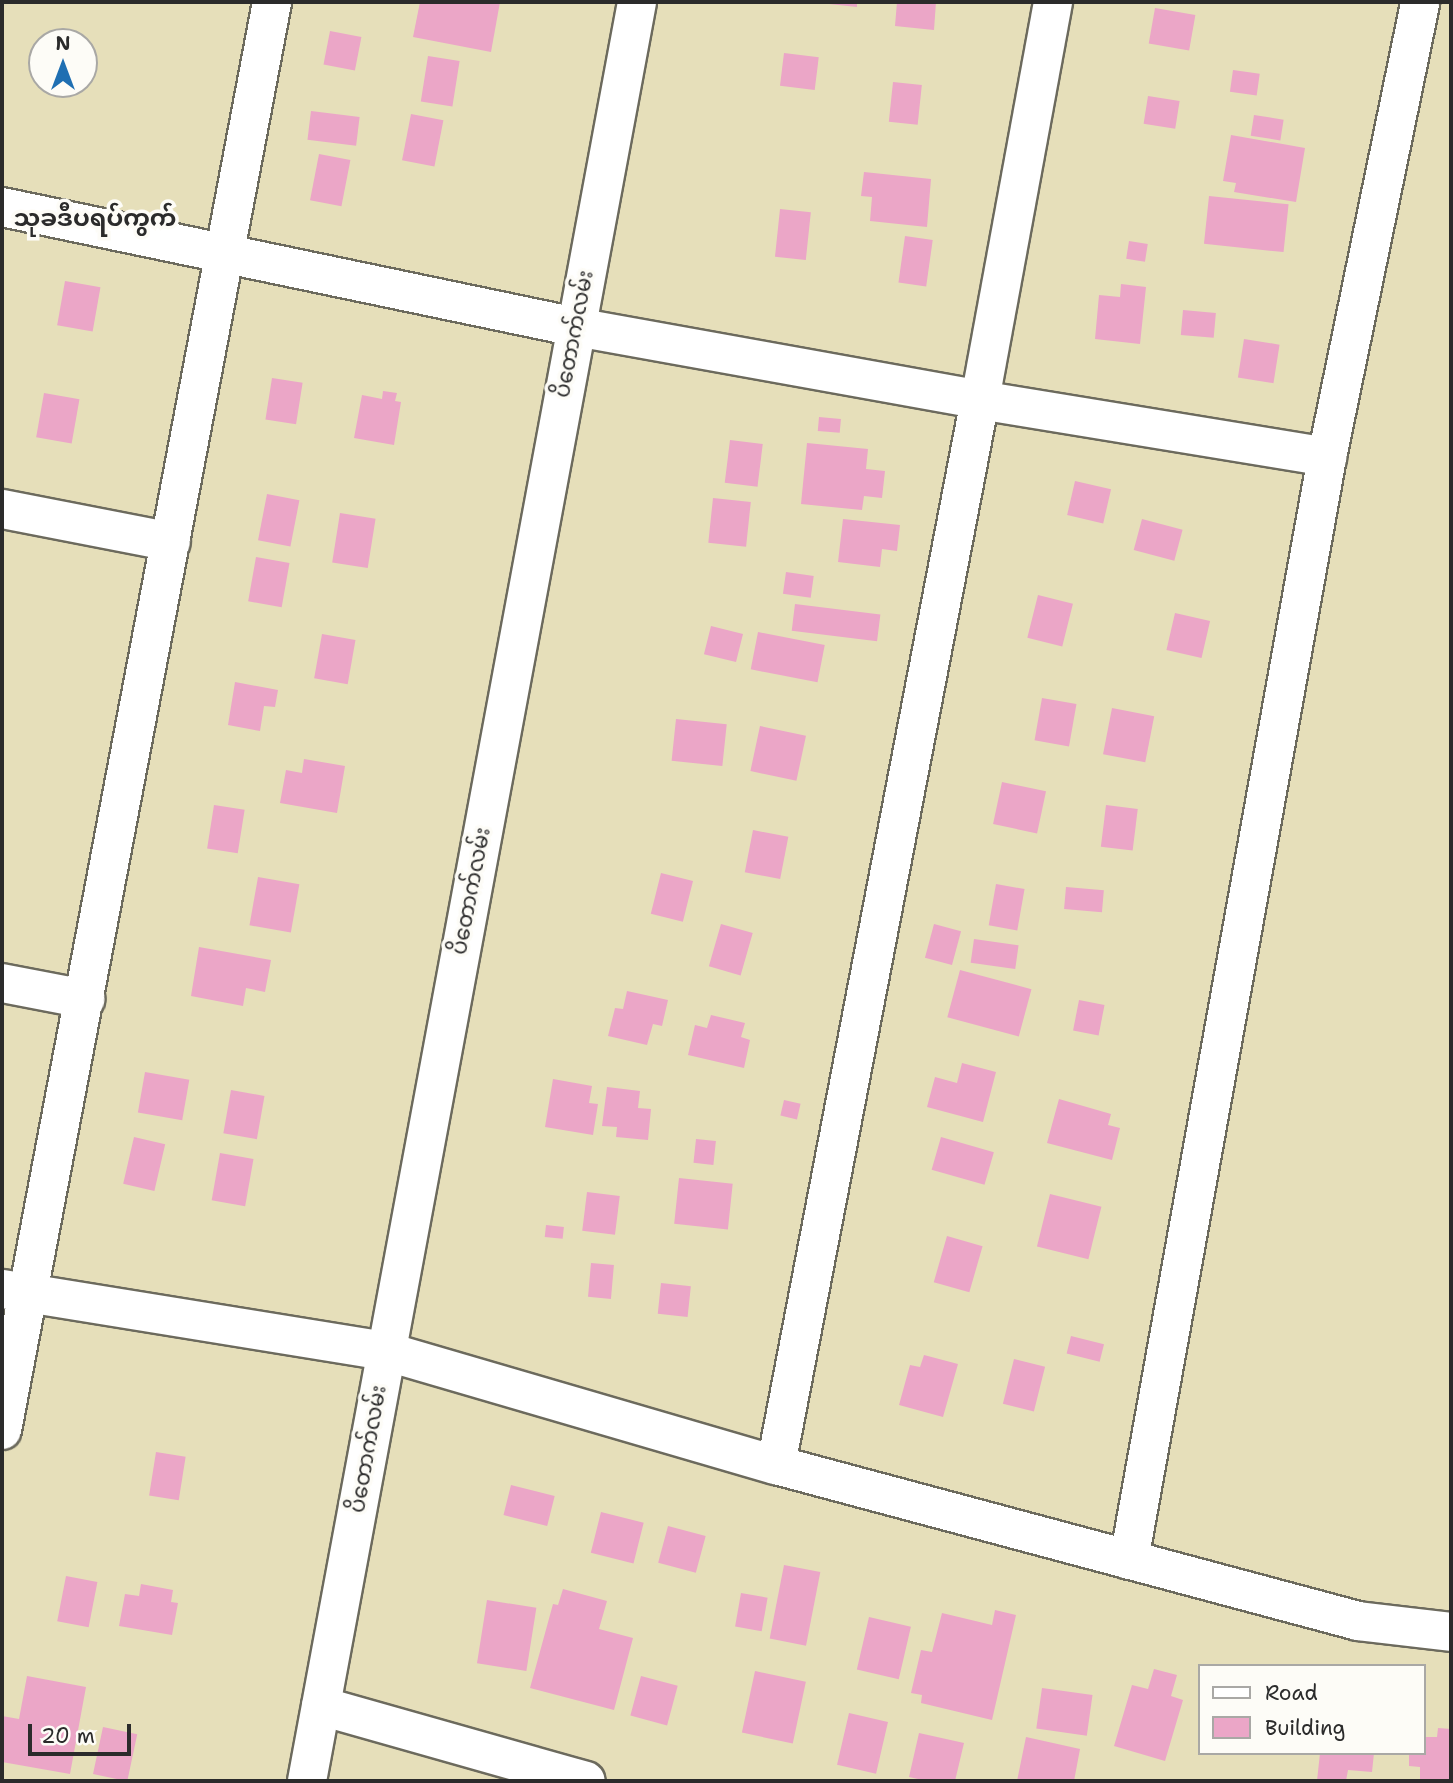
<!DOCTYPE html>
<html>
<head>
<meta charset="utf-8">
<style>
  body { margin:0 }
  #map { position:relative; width:1453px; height:1783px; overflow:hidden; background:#e6dfba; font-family:"Shantell Sans","Noto Sans Myanmar",sans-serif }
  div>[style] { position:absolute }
  .building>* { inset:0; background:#eba6c7; transform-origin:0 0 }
  .roads { filter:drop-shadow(2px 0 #6c6a5d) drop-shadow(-2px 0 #6c6a5d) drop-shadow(0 2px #6c6a5d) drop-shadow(0 -2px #6c6a5d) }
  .minor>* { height:38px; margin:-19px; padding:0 19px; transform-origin:19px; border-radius:19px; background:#fff }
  span { translate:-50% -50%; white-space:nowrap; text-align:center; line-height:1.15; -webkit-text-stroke:7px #fdfcf7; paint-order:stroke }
  .street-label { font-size:21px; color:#2b2b2b }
  .quarter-label { font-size:24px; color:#2b2b2b; font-weight:700 }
  .frame { position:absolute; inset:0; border:4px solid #2b2b2b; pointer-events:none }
  .legend { position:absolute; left:1198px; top:1664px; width:228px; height:91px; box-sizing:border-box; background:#fdfcf7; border:2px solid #a9a8a5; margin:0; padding:9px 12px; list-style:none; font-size:21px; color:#2b2b2b }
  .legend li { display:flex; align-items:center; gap:14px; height:35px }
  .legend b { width:35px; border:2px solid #a9a8a5 }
  .north { position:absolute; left:28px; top:28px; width:70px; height:70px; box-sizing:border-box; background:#fdfcf7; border:2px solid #a9a8a5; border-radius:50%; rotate:0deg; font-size:19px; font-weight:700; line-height:28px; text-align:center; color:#2b2b2b }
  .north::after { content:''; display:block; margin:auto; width:24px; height:32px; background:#1f6fb2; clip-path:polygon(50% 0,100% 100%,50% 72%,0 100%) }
  .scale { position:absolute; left:28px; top:1724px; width:103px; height:32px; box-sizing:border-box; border:4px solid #2b2b2b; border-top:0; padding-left:9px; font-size:21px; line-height:24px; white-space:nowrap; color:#2b2b2b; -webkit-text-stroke:5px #fdfcf7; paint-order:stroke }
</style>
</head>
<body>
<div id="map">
  <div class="building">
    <div style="clip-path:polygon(420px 2px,500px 2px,491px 52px,413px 37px)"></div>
    <div style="clip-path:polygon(829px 2px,857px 2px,857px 7px,829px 4px)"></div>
    <div style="clip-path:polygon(897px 2px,936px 2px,934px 30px,895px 26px)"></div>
    <div style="left:1155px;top:8px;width:41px;height:36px;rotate:10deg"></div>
    <div style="left:330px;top:31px;width:32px;height:34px;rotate:11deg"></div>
    <div style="left:784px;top:53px;width:35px;height:33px;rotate:7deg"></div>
    <div style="left:428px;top:56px;width:32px;height:46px;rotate:9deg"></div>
    <div style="left:1233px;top:70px;width:27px;height:22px;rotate:8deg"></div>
    <div style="left:893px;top:82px;width:29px;height:40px;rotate:6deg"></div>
    <div style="left:1148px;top:96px;width:32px;height:28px;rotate:9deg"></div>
    <div style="left:311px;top:111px;width:49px;height:29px;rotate:7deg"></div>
    <div style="left:411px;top:114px;width:33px;height:47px;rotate:11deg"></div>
    <div style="left:1254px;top:115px;width:30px;height:21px;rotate:9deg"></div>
    <div style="clip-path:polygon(1231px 135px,1305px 148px,1296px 202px,1234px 192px,1236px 183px,1223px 181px)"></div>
    <div style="left:319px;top:154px;width:32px;height:47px;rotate:11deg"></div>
    <div style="clip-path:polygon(864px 172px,931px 179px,927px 227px,870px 221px,872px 197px,861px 196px)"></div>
    <div style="left:1209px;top:196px;width:80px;height:48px;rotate:6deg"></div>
    <div style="left:780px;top:209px;width:31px;height:48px;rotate:6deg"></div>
    <div style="left:905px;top:236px;width:28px;height:47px;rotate:8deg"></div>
    <div style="left:1129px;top:241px;width:19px;height:18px;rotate:9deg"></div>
    <div style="left:65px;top:281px;width:36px;height:45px;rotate:10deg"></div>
    <div style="clip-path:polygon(1121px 284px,1146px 287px,1140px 344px,1095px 339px,1099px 295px,1120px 297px)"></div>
    <div style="left:1183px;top:310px;width:33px;height:25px;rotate:5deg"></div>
    <div style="left:1244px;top:339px;width:36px;height:39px;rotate:9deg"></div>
    <div style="left:272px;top:378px;width:31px;height:42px;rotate:9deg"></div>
    <div style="clip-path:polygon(383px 391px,397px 393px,395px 401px,401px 402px,394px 445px,354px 438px,362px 395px,382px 399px)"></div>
    <div style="left:44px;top:393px;width:36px;height:45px;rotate:10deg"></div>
    <div style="left:819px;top:417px;width:22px;height:14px;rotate:5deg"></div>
    <div style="left:730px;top:440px;width:33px;height:43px;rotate:7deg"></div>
    <div style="clip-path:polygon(807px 443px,868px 449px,866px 469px,885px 471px,882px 498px,864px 496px,862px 510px,801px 504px)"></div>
    <div style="left:1075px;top:481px;width:37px;height:35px;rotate:13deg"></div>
    <div style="left:267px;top:494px;width:33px;height:47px;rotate:11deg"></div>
    <div style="left:713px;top:498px;width:38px;height:45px;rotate:6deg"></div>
    <div style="left:340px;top:513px;width:36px;height:50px;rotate:9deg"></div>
    <div style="clip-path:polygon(843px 519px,900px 525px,897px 551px,882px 549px,880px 567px,838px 562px)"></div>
    <div style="left:1142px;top:519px;width:42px;height:32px;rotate:15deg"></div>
    <div style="left:256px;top:557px;width:34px;height:45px;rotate:10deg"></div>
    <div style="left:786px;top:572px;width:28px;height:22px;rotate:8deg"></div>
    <div style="left:1038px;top:595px;width:36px;height:44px;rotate:14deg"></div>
    <div style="left:795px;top:604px;width:86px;height:27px;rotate:7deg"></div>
    <div style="left:1175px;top:613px;width:36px;height:38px;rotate:13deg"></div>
    <div style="left:711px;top:626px;width:33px;height:29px;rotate:14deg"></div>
    <div style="left:758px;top:632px;width:68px;height:38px;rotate:11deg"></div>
    <div style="left:322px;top:634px;width:34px;height:45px;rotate:10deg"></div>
    <div style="clip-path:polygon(235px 682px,278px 690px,275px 707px,264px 706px,260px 731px,228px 725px)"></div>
    <div style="left:1042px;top:698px;width:35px;height:43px;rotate:10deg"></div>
    <div style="left:1112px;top:708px;width:43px;height:47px;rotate:11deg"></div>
    <div style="left:676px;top:719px;width:51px;height:42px;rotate:6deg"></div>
    <div style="left:760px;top:726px;width:47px;height:46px;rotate:12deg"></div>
    <div style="clip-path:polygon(304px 759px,345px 766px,337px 813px,280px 803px,286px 770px,302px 773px)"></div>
    <div style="left:1002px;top:782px;width:45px;height:43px;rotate:12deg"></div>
    <div style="left:214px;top:805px;width:31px;height:44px;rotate:9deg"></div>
    <div style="left:1106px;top:805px;width:32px;height:42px;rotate:7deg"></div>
    <div style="left:753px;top:830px;width:36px;height:43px;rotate:11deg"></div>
    <div style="left:661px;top:873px;width:33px;height:42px;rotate:14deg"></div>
    <div style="left:258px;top:877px;width:42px;height:49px;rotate:10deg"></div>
    <div style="left:996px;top:884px;width:29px;height:42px;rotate:10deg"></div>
    <div style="left:1066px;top:887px;width:38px;height:22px;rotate:5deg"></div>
    <div style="left:721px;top:924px;width:33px;height:44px;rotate:16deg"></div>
    <div style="left:934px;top:924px;width:28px;height:35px;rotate:15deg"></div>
    <div style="left:974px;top:939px;width:45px;height:24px;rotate:8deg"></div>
    <div style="clip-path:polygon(199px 947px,271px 960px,265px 992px,246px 988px,243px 1006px,191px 996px)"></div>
    <div style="left:960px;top:970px;width:74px;height:49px;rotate:15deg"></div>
    <div style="clip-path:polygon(627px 991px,668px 1000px,662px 1026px,653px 1024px,647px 1045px,608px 1036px,615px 1008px,623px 1009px)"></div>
    <div style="left:1079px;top:1000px;width:26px;height:31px;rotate:11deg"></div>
    <div style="clip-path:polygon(711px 1015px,745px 1023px,741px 1037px,750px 1040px,744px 1068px,688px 1055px,695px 1025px,707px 1028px)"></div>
    <div style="clip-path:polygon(962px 1063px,996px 1072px,983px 1122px,927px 1107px,935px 1077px,957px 1083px)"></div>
    <div style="left:145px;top:1072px;width:45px;height:41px;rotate:10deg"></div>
    <div style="clip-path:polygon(553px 1079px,592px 1086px,589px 1103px,598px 1104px,593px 1135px,545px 1127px)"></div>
    <div style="clip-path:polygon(607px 1087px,640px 1091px,638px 1108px,651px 1109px,648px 1140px,616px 1137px,617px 1127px,602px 1126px)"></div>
    <div style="left:231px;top:1090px;width:34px;height:44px;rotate:10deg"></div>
    <div style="clip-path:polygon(1059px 1099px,1111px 1114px,1108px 1125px,1120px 1128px,1112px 1160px,1047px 1143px)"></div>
    <div style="left:784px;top:1100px;width:17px;height:16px;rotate:13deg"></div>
    <div style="left:134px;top:1137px;width:32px;height:48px;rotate:13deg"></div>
    <div style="left:941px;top:1137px;width:55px;height:34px;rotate:16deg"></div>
    <div style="left:696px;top:1139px;width:20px;height:24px;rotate:6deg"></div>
    <div style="left:220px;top:1153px;width:34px;height:48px;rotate:10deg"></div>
    <div style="left:679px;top:1178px;width:54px;height:46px;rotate:6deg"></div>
    <div style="left:587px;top:1192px;width:33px;height:39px;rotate:7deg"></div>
    <div style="left:1050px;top:1194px;width:53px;height:54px;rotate:14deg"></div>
    <div style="left:546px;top:1225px;width:18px;height:12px;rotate:6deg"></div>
    <div style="left:947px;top:1236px;width:37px;height:48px;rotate:16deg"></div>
    <div style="left:591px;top:1263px;width:23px;height:34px;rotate:5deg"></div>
    <div style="left:661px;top:1283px;width:30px;height:31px;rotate:6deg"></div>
    <div style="left:1071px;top:1336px;width:34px;height:18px;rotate:14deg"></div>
    <div style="clip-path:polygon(924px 1355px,958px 1364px,943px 1417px,899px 1405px,910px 1365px,920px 1367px)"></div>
    <div style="left:1014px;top:1359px;width:32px;height:46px;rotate:14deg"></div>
    <div style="left:156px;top:1452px;width:30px;height:44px;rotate:9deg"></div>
    <div style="left:511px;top:1485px;width:45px;height:31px;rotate:14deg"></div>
    <div style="left:601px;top:1512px;width:44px;height:42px;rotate:14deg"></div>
    <div style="left:668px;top:1526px;width:39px;height:38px;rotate:15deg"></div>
    <div style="left:784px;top:1565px;width:37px;height:75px;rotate:11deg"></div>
    <div style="left:66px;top:1576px;width:32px;height:46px;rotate:11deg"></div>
    <div style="clip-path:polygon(141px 1584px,173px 1590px,171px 1602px,178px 1603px,172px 1635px,119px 1626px,125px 1594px,139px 1596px)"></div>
    <div style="clip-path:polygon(563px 1589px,607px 1601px,599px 1629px,633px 1638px,614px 1710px,530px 1688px,553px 1604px,558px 1605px)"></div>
    <div style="left:741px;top:1593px;width:27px;height:34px;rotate:10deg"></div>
    <div style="left:487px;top:1600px;width:50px;height:64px;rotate:9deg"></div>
    <div style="clip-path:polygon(995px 1610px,1016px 1615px,992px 1720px,921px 1703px,922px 1695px,911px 1693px,921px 1650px,932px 1652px,942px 1613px,992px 1625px)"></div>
    <div style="left:869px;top:1617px;width:43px;height:54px;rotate:13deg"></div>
    <div style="clip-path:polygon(1154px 1669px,1177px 1675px,1171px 1696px,1183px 1700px,1165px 1761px,1114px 1746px,1132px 1685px,1148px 1689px)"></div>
    <div style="left:755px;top:1671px;width:52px;height:63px;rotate:12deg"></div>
    <div style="clip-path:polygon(27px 1676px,86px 1687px,70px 1774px,2px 1762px,2px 1716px,19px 1719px)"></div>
    <div style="left:641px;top:1676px;width:38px;height:41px;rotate:15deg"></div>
    <div style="left:1042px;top:1688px;width:51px;height:41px;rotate:8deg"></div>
    <div style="left:849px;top:1713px;width:40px;height:53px;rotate:13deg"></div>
    <div style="left:103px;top:1727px;width:35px;height:48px;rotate:12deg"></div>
    <div style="clip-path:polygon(1438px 1728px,1451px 1729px,1451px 1781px,1420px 1781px,1420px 1767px,1409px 1766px,1409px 1753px,1423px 1753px,1423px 1737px,1437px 1737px)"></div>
    <div style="clip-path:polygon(919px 1733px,964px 1743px,955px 1781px,927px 1781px,909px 1777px)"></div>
    <div style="clip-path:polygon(1026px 1737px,1080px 1749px,1074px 1781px,1017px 1781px)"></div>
    <div style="clip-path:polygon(1320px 1753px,1374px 1753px,1372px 1772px,1348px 1770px,1346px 1781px,1317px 1781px)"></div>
  </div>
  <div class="roads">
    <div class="minor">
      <div style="left:2px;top:207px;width:586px;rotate:11.81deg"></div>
      <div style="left:576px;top:327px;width:411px;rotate:10.2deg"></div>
      <div style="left:980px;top:400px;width:352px;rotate:9.3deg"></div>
      <div style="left:2px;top:509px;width:172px;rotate:11deg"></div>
      <div style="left:2px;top:983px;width:85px;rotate:10.9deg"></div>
      <div style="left:2px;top:1289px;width:388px;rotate:9.2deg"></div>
      <div style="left:385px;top:1351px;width:407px;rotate:16.3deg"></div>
      <div style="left:776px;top:1465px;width:603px;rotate:15deg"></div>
      <div style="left:1358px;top:1621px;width:94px;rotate:6.7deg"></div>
      <div style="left:2px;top:1430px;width:1453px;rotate:-79.29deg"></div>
      <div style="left:776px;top:1465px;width:1084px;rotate:-79.16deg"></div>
      <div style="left:980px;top:400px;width:405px;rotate:-79.6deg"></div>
      <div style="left:1129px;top:1560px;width:1121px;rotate:-79.82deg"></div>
      <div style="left:1327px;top:457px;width:464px;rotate:-78.4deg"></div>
      <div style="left:321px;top:1706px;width:275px;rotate:15.8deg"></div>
      <div style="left:307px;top:1781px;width:1809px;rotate:-79.49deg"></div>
    </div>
  </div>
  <div class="street-label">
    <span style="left:574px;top:334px;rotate:-79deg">ပိတောက်လမ်း</span>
    <span style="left:471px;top:891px;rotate:-79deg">ပိတောက်လမ်း</span>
    <span style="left:368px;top:1449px;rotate:-80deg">ပိတောက်လမ်း</span>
  </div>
  <div class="quarter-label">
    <span style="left:95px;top:219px">သုခဒီပရပ်ကွက်</span>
  </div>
  <div class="frame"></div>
  <ul class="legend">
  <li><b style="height:9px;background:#fff"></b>Road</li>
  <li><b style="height:19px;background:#eba6c7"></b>Building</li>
  </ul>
  <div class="north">N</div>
  <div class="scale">20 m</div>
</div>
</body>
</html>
